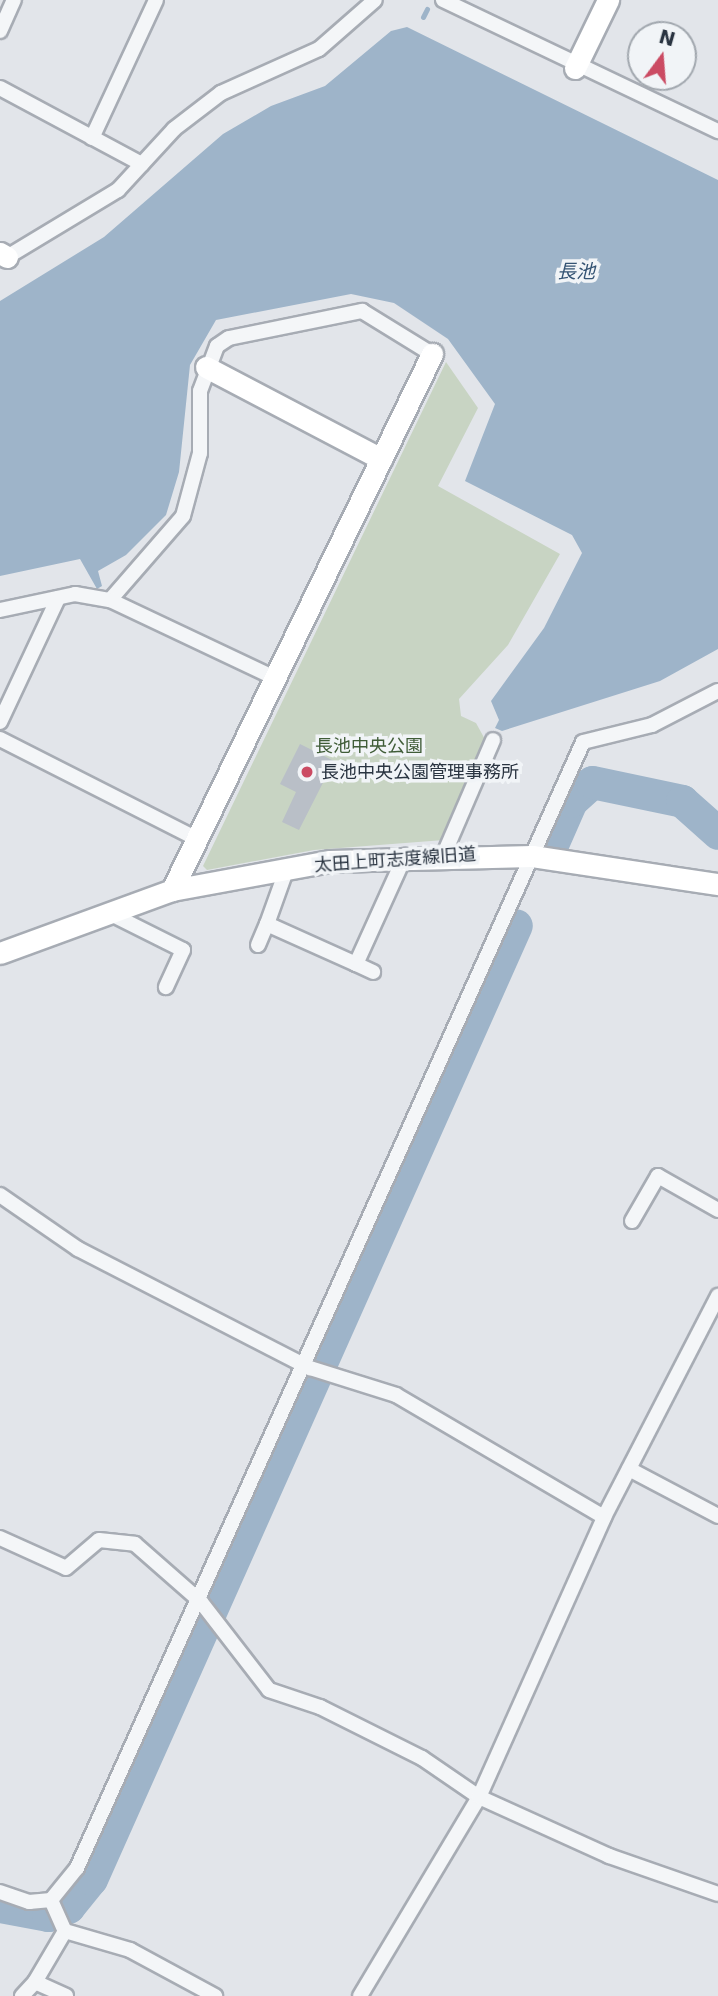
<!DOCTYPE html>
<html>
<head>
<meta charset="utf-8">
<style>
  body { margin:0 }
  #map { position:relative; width:718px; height:1996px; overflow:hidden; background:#e2e5ea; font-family:"DejaVu Sans","Noto Sans JP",sans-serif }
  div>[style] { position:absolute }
  .green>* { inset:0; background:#c8d4c3 }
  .water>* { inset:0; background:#9eb4c9 }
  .stream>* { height:5px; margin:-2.5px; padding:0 2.5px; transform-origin:2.5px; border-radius:2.5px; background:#9eb4c9 }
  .river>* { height:33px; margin:-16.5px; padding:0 16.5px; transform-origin:16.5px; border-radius:16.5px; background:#9eb4c9 }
  .building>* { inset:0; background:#b9bfc7 }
  .roads { filter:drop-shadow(2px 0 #a7acb4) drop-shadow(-2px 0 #a7acb4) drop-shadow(0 2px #a7acb4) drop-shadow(0 -2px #a7acb4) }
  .street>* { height:14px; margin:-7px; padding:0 7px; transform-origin:7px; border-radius:7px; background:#f4f6f8 }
  .secondary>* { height:21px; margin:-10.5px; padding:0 10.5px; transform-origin:10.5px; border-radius:10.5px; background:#fff }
  .dots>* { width:19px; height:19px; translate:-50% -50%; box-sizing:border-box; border:4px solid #f1f4f7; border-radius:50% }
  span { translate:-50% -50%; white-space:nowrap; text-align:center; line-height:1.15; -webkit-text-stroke:7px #f1f4f7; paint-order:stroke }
  .park-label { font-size:18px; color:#405d38 }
  .poi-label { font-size:18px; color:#2a3441 }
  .left { translate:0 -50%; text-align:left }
  .street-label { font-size:18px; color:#2a3441 }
  .water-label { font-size:19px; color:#355474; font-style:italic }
  .north { position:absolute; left:627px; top:21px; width:70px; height:70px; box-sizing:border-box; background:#f1f4f7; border:2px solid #a1a7ae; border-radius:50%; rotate:16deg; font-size:19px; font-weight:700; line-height:28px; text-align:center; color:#2a3441 }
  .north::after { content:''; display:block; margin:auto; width:24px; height:32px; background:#cb4b63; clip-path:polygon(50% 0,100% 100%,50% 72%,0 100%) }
</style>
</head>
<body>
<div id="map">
  <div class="green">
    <div style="clip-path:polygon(446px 362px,478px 408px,438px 486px,560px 554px,508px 645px,459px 699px,461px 716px,476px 723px,487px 743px,444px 840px,314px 850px,207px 870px,203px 866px)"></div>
  </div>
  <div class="water">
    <div style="clip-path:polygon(407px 27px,718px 180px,718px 649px,660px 681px,502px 731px,495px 728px,499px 720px,491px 701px,544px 628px,582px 553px,572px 535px,465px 481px,495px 404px,448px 339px,394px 303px,351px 294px,216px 320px,190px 365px,179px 472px,166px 515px,126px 555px,98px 571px,102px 586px,97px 589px,80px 559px,0 576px,0 301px,104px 237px,223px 134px,271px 106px,325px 86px,391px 31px)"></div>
  </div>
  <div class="stream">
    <div style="left:423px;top:17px;width:9px;rotate:-63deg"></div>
  </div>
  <div class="river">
    <div style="left:553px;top:842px;width:45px;rotate:-66.3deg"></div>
    <div style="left:571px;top:801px;width:28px;rotate:-42deg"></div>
    <div style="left:592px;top:782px;width:92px;rotate:11.9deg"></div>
    <div style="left:682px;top:801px;width:48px;rotate:41.6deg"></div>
    <div style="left:0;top:1906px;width:49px;rotate:10.6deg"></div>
    <div style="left:48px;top:1915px;width:22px;rotate:-22deg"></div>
    <div style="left:68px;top:1907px;width:36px;rotate:-51deg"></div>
    <div style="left:91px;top:1879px;width:1044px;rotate:-65.99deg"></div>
  </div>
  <div class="building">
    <div style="clip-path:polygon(300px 744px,334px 761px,299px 830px,282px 822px,296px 792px,280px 784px)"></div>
  </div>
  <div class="roads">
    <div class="street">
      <div style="left:443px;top:0;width:305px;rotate:25.5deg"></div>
      <div style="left:0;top:31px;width:34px;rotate:-66deg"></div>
      <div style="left:0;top:88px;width:161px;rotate:28.2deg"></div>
      <div style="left:92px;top:138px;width:152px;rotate:-65.1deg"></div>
      <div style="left:7px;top:257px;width:130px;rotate:-31.1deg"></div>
      <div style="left:118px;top:190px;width:83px;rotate:-47.4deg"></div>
      <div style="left:174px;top:129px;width:59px;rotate:-37.5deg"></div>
      <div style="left:221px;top:93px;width:107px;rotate:-24.2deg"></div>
      <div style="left:319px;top:49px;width:74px;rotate:-41.2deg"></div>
      <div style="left:110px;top:600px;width:111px;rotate:-49deg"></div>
      <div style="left:183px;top:516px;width:65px;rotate:-74.9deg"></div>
      <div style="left:200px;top:453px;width:62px;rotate:-90deg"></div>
      <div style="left:200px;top:391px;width:48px;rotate:-69.3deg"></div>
      <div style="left:217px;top:346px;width:14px;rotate:-34deg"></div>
      <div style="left:229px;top:338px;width:136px;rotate:-11.5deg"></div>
      <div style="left:362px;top:311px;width:82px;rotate:31.6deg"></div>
      <div style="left:0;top:610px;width:77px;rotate:-12deg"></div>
      <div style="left:75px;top:594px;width:36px;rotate:10deg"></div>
      <div style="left:110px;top:600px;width:183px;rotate:25.3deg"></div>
      <div style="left:0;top:722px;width:137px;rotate:-64.9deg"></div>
      <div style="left:0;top:739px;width:221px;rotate:26.9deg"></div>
      <div style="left:444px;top:854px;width:124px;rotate:-66.7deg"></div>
      <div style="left:286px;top:871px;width:56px;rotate:109.7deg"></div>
      <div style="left:267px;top:924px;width:98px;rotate:24.2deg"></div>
      <div style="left:356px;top:964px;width:119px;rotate:-65.6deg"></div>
      <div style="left:107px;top:912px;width:85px;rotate:26.6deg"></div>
      <div style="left:183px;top:950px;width:41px;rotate:114.7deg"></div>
      <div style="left:258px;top:945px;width:23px;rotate:-67deg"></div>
      <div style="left:356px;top:964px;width:19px;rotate:25deg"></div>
      <div style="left:0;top:1195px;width:95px;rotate:34.7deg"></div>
      <div style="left:78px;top:1249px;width:261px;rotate:27.2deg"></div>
      <div style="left:310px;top:1368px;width:90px;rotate:17.4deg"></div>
      <div style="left:396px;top:1395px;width:241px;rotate:30.4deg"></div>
      <div style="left:632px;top:1221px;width:52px;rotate:-60deg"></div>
      <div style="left:658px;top:1176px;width:69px;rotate:29.5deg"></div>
      <div style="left:629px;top:1469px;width:101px;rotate:27.8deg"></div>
      <div style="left:0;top:1538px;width:72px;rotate:24.4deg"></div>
      <div style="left:66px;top:1568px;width:43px;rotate:-40.3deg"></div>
      <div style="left:99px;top:1540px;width:36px;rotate:6deg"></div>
      <div style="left:135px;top:1544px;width:88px;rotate:41.3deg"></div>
      <div style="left:201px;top:1602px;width:111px;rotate:52.3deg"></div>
      <div style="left:269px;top:1690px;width:54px;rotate:18.4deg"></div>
      <div style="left:320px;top:1707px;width:114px;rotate:26.6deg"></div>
      <div style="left:422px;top:1758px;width:69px;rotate:34.4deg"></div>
      <div style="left:479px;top:1797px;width:143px;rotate:24.4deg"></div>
      <div style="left:609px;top:1856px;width:115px;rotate:19.2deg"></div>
      <div style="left:0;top:1892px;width:31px;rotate:19deg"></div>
      <div style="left:29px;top:1902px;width:22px;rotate:-5deg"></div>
      <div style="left:51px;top:1900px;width:41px;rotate:-50.9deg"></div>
      <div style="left:77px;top:1868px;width:1234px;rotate:-65.8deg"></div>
      <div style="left:583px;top:742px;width:71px;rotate:-13.8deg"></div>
      <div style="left:652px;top:725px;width:74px;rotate:-27.3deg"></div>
      <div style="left:51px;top:1900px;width:34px;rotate:66deg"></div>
      <div style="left:65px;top:1931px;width:68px;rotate:16.3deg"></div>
      <div style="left:130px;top:1950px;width:97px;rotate:28.4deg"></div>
      <div style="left:65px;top:1931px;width:59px;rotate:120.5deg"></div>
      <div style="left:35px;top:1982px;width:34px;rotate:24deg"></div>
      <div style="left:22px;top:1996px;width:19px;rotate:-47deg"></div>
      <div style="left:360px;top:1996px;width:232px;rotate:-59.1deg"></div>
      <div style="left:479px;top:1797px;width:307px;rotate:-65.9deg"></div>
      <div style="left:604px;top:1517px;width:249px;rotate:-62.7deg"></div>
    </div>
    <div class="secondary">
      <div style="left:575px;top:68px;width:76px;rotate:-64.1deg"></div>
      <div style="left:0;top:253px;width:8px;rotate:30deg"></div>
      <div style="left:206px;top:367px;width:198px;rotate:27.7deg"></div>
      <div style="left:172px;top:890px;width:596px;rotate:-64.12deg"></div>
      <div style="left:0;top:953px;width:183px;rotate:-20.1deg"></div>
      <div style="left:172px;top:890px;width:161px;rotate:-10.4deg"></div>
      <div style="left:330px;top:861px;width:202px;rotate:-1.4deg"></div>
      <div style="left:532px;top:856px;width:188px;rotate:8.6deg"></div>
    </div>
  </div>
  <div class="dots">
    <div style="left:307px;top:772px;background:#cb4b63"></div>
  </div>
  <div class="park-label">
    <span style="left:369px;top:746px">長池中央公園</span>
  </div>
  <div class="poi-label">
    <span class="left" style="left:321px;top:772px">長池中央公園管理事務所</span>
  </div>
  <div class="street-label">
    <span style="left:395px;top:860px;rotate:-4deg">太田上町志度線旧道</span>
  </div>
  <div class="water-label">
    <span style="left:576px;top:272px">長池</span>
  </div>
  <div class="north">N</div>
</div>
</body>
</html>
